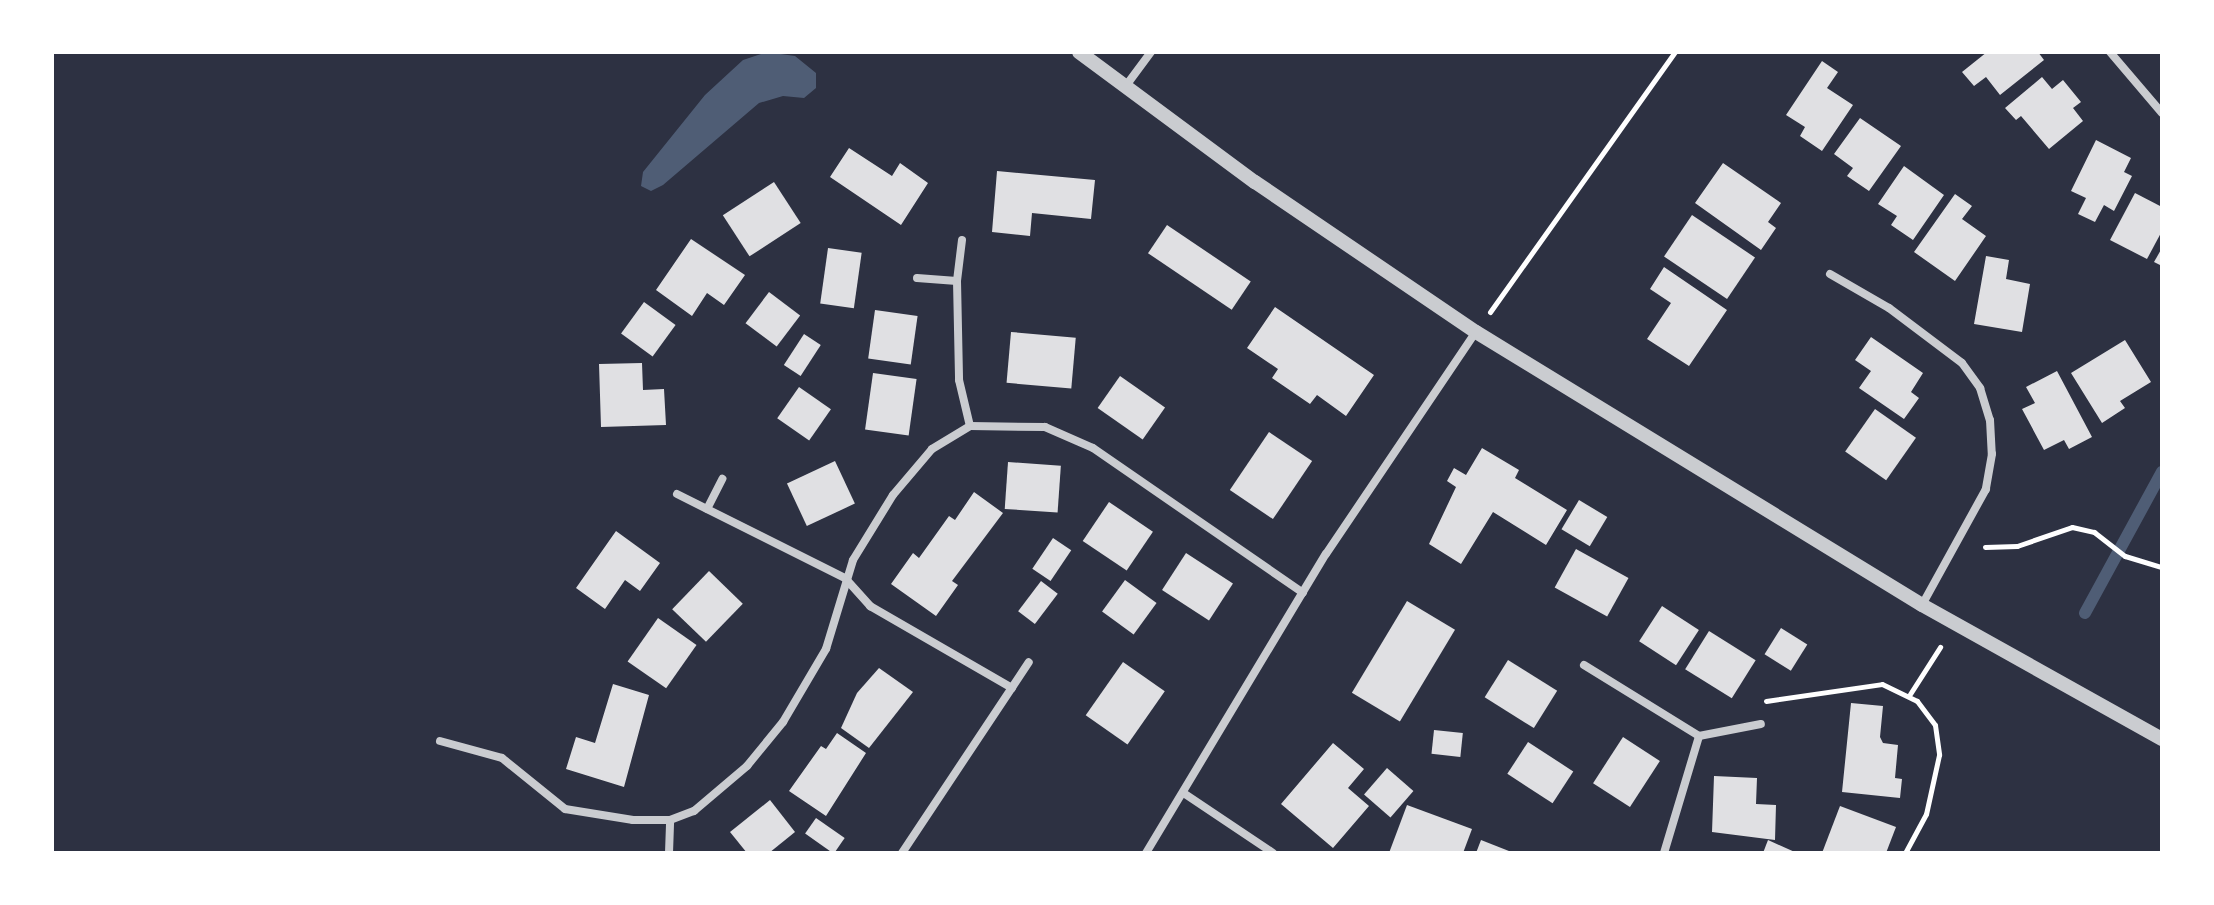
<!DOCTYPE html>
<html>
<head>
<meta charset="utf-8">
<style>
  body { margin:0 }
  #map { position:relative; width:2214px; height:905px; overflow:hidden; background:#2d3142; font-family:Overpass,sans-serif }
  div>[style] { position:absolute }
  .water>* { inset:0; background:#4f5d75 }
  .stream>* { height:12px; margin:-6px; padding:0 6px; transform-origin:6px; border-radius:6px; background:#4f5d75 }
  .building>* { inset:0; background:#e0e0e3; transform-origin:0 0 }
  .path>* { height:5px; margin:-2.5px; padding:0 2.5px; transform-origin:2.5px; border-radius:2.5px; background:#fff }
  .minor>* { height:8px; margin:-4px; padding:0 4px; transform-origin:4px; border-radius:4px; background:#caccd0 }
  .tertiary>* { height:14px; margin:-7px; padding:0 7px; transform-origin:7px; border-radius:7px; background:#caccd0 }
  span { translate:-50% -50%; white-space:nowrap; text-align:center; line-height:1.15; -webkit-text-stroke:7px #fff; paint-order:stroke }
  .frame { position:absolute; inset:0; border:54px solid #fff; pointer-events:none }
</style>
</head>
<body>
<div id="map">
  <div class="water">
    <div style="clip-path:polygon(767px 52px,795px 56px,816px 73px,816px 88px,804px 98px,783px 96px,759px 103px,663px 185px,651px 191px,641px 186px,643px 172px,705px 95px,743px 60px)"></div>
  </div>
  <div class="stream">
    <div style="left:2085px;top:613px;width:161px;rotate:-61.4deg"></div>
  </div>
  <div class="building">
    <div style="clip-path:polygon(1987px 52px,2038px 52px,2044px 60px,2000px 95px,1986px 77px,1974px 86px,1962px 72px)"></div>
    <div style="clip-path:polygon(1822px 61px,1838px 72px,1827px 88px,1853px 105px,1822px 151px,1800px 136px,1805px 127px,1786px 115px)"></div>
    <div style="clip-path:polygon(2042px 77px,2052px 89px,2063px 80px,2081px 102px,2073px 108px,2083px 121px,2049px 149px,2021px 116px,2016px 120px,2005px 108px)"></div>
    <div style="clip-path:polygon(1860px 118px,1901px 146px,1869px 191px,1847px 176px,1853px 168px,1834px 154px)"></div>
    <div style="clip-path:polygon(2096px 140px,2131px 158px,2124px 172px,2132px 176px,2114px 211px,2104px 205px,2095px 222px,2078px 214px,2086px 198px,2071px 191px)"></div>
    <div style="clip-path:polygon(849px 148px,892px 176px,900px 163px,928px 183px,901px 225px,830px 177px)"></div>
    <div style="clip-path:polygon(1723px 163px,1781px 203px,1768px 222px,1776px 228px,1761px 250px,1695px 203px)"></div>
    <div style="clip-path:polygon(1904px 166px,1944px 195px,1913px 240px,1891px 225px,1897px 216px,1878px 204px)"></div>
    <div style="clip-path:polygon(997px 171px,1095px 180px,1091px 219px,1032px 213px,1030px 236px,992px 232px)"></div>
    <div style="left:774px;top:182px;width:49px;height:61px;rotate:57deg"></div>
    <div style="clip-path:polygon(2135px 193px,2162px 207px,2162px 231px,2147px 259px,2110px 240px)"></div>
    <div style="clip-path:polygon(1955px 194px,1972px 206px,1962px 219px,1986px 236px,1955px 281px,1914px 252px)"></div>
    <div style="left:1692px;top:215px;width:76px;height:50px;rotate:34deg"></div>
    <div style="left:1167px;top:225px;width:101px;height:34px;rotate:34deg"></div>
    <div style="clip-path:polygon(691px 239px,745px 275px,724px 305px,707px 293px,692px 316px,656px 290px)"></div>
    <div style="left:828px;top:248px;width:34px;height:56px;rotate:8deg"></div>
    <div style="clip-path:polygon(2162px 248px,2162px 266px,2154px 262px)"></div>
    <div style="clip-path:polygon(1986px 256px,2009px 260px,2006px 279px,2030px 284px,2022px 332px,1974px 324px)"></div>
    <div style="clip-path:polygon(1664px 267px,1727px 310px,1689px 366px,1647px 339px,1671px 303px,1650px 289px)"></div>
    <div style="left:769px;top:292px;width:39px;height:39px;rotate:37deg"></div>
    <div style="left:644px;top:302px;width:39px;height:39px;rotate:36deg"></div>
    <div style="clip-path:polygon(1275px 307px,1374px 375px,1346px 416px,1317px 395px,1310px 404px,1272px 378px,1278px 369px,1247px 348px)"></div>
    <div style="left:875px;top:310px;width:43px;height:49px;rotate:8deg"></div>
    <div style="left:1011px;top:332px;width:65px;height:51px;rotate:5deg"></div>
    <div style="left:804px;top:334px;width:20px;height:37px;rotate:33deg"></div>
    <div style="clip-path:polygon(1871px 337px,1923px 373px,1911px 392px,1919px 398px,1904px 419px,1859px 388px,1871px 371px,1855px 360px)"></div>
    <div style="clip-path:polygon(2125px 340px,2151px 382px,2120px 401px,2125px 408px,2102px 423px,2071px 373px)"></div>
    <div style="clip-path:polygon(642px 363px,643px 390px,664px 389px,666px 425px,601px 427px,599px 364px)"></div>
    <div style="clip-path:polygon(2057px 371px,2092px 437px,2069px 449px,2064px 440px,2044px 450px,2022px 409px,2035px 403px,2026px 387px)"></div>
    <div style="left:873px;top:373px;width:44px;height:57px;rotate:8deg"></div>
    <div style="left:1120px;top:376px;width:55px;height:39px;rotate:35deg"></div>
    <div style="left:799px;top:387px;width:39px;height:38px;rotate:35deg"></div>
    <div style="left:1875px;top:409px;width:50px;height:52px;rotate:35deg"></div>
    <div style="left:1269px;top:432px;width:52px;height:70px;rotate:34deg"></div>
    <div style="clip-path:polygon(1482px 448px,1519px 470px,1515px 478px,1567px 510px,1546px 545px,1493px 512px,1461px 564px,1429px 544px,1456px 487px,1447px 481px,1454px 468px,1466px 475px)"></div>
    <div style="left:835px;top:461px;width:47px;height:53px;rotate:65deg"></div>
    <div style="left:1008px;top:462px;width:53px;height:47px;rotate:4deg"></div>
    <div style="clip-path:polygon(974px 492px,1003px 513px,952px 581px,958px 585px,936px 616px,891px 584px,913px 553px,919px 558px,949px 516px,955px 520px)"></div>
    <div style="left:1579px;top:500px;width:33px;height:34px;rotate:31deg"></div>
    <div style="left:1109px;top:502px;width:53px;height:47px;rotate:34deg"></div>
    <div style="clip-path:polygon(616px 531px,660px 563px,640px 591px,625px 580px,605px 609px,576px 588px)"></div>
    <div style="left:1053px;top:538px;width:22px;height:37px;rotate:34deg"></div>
    <div style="left:1576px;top:549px;width:60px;height:44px;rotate:29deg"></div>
    <div style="left:1186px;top:553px;width:56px;height:44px;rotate:33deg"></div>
    <div style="left:709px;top:571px;width:47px;height:53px;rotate:44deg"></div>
    <div style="left:1125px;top:580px;width:39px;height:39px;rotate:36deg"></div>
    <div style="left:1041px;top:581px;width:21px;height:38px;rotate:37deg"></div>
    <div style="left:1407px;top:601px;width:56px;height:107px;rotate:31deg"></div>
    <div style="left:1662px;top:606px;width:44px;height:42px;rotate:33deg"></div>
    <div style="left:658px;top:618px;width:47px;height:53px;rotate:35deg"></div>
    <div style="left:1781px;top:628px;width:31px;height:31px;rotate:32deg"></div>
    <div style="left:1709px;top:631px;width:55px;height:45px;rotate:32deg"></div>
    <div style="left:1508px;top:660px;width:58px;height:44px;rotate:32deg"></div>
    <div style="left:1123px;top:662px;width:51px;height:65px;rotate:35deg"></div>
    <div style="clip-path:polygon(879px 668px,913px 692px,869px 748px,841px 728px,857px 693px)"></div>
    <div style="clip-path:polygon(613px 684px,649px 695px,624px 787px,566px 769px,576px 737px,595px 743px)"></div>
    <div style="clip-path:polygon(1851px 703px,1883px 706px,1880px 737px,1883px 743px,1898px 745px,1895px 778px,1902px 779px,1900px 798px,1842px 792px)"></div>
    <div style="left:1434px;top:730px;width:29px;height:24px;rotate:6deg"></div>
    <div style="clip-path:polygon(837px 733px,866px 753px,826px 816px,789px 791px,821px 746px,826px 749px)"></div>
    <div style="left:1623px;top:737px;width:44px;height:55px;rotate:33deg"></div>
    <div style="left:1528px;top:742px;width:54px;height:38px;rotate:33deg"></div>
    <div style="clip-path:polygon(1333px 743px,1364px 769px,1348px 788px,1369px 806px,1333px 848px,1281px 804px)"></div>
    <div style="left:1387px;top:768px;width:35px;height:35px;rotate:41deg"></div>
    <div style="clip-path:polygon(1714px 776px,1757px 778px,1756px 804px,1776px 805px,1775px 840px,1712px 832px)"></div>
    <div style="clip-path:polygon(770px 800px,795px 832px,769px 853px,747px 853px,730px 832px)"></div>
    <div style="clip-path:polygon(1407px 805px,1472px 829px,1463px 853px,1389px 853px)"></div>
    <div style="clip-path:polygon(1840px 806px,1896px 827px,1886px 853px,1822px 853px)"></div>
    <div style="left:816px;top:818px;width:35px;height:19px;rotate:35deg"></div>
    <div style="clip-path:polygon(1481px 840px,1514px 853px,1476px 853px)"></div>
    <div style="clip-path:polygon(1768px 840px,1797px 853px,1763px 853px)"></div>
  </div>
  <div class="path">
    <div style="left:1490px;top:312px;width:319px;rotate:-54.6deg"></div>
    <div style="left:1985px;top:547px;width:32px;rotate:-2deg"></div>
    <div style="left:2017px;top:546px;width:58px;rotate:-19.1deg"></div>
    <div style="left:2072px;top:527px;width:23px;rotate:13deg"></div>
    <div style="left:2094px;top:532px;width:39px;rotate:38deg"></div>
    <div style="left:2125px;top:556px;width:39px;rotate:17deg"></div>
    <div style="left:1910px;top:694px;width:56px;rotate:-57.4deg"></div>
    <div style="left:1766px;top:701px;width:117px;rotate:-8.3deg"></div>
    <div style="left:1882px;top:684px;width:39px;rotate:26deg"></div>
    <div style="left:1917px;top:701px;width:30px;rotate:53deg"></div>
    <div style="left:1935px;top:725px;width:30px;rotate:82deg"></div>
    <div style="left:1939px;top:755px;width:60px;rotate:102.4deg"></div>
    <div style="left:1926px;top:814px;width:44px;rotate:118.3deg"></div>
  </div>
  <div class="minor">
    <div style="left:2110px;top:52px;width:80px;rotate:49.6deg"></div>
    <div style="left:1125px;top:87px;width:44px;rotate:-53.4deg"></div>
    <div style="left:962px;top:240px;width:41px;rotate:97deg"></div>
    <div style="left:957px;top:281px;width:99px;rotate:88.8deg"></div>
    <div style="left:959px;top:380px;width:47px;rotate:76.6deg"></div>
    <div style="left:1830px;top:274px;width:68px;rotate:30deg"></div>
    <div style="left:1889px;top:308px;width:91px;rotate:37deg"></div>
    <div style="left:1962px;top:363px;width:31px;rotate:54deg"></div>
    <div style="left:1980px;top:388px;width:34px;rotate:73deg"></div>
    <div style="left:1990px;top:420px;width:34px;rotate:87deg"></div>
    <div style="left:1992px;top:454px;width:36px;rotate:100deg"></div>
    <div style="left:1986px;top:489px;width:132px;rotate:118.9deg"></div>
    <div style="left:917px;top:278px;width:40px;rotate:4.3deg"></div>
    <div style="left:677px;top:494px;width:188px;rotate:26.6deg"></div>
    <div style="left:845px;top:578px;width:38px;rotate:48deg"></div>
    <div style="left:870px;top:606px;width:164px;rotate:30deg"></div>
    <div style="left:707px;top:509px;width:34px;rotate:-63deg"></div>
    <div style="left:1584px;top:665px;width:135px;rotate:31.7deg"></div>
    <div style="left:1699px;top:736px;width:63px;rotate:-11deg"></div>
    <div style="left:440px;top:741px;width:64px;rotate:15.3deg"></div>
    <div style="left:502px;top:758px;width:81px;rotate:39deg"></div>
    <div style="left:565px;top:809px;width:69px;rotate:9.2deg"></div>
    <div style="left:633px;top:820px;width:37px"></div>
    <div style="left:670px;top:820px;width:26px;rotate:-21deg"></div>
    <div style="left:694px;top:811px;width:70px;rotate:-40.3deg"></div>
    <div style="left:747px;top:766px;width:57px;rotate:-50.7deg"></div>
    <div style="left:783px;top:722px;width:85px;rotate:-59.5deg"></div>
    <div style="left:826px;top:649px;width:93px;rotate:-73.1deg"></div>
    <div style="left:853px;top:560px;width:76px;rotate:-58.4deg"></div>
    <div style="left:893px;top:495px;width:60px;rotate:-49.7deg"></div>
    <div style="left:932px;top:449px;width:44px;rotate:-31.2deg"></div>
    <div style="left:970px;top:426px;width:75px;rotate:0.8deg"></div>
    <div style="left:1045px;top:427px;width:52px;rotate:23.6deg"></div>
    <div style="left:1093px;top:448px;width:255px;rotate:34.6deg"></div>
    <div style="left:1185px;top:794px;width:106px;rotate:33.8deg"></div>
    <div style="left:669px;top:853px;width:33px;rotate:-88deg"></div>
    <div style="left:902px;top:853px;width:229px;rotate:-56.4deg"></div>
    <div style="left:1146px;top:853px;width:349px;rotate:-59deg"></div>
    <div style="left:1326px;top:554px;width:268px;rotate:-56deg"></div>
    <div style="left:1664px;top:853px;width:122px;rotate:-73.3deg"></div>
  </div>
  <div class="tertiary">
    <div style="left:1079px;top:52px;width:219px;rotate:36.5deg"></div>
    <div style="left:1255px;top:182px;width:267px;rotate:34.2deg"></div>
    <div style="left:1476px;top:332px;width:523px;rotate:31.47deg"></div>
    <div style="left:1922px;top:605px;width:275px;rotate:29.2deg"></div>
  </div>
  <div class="frame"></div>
</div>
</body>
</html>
